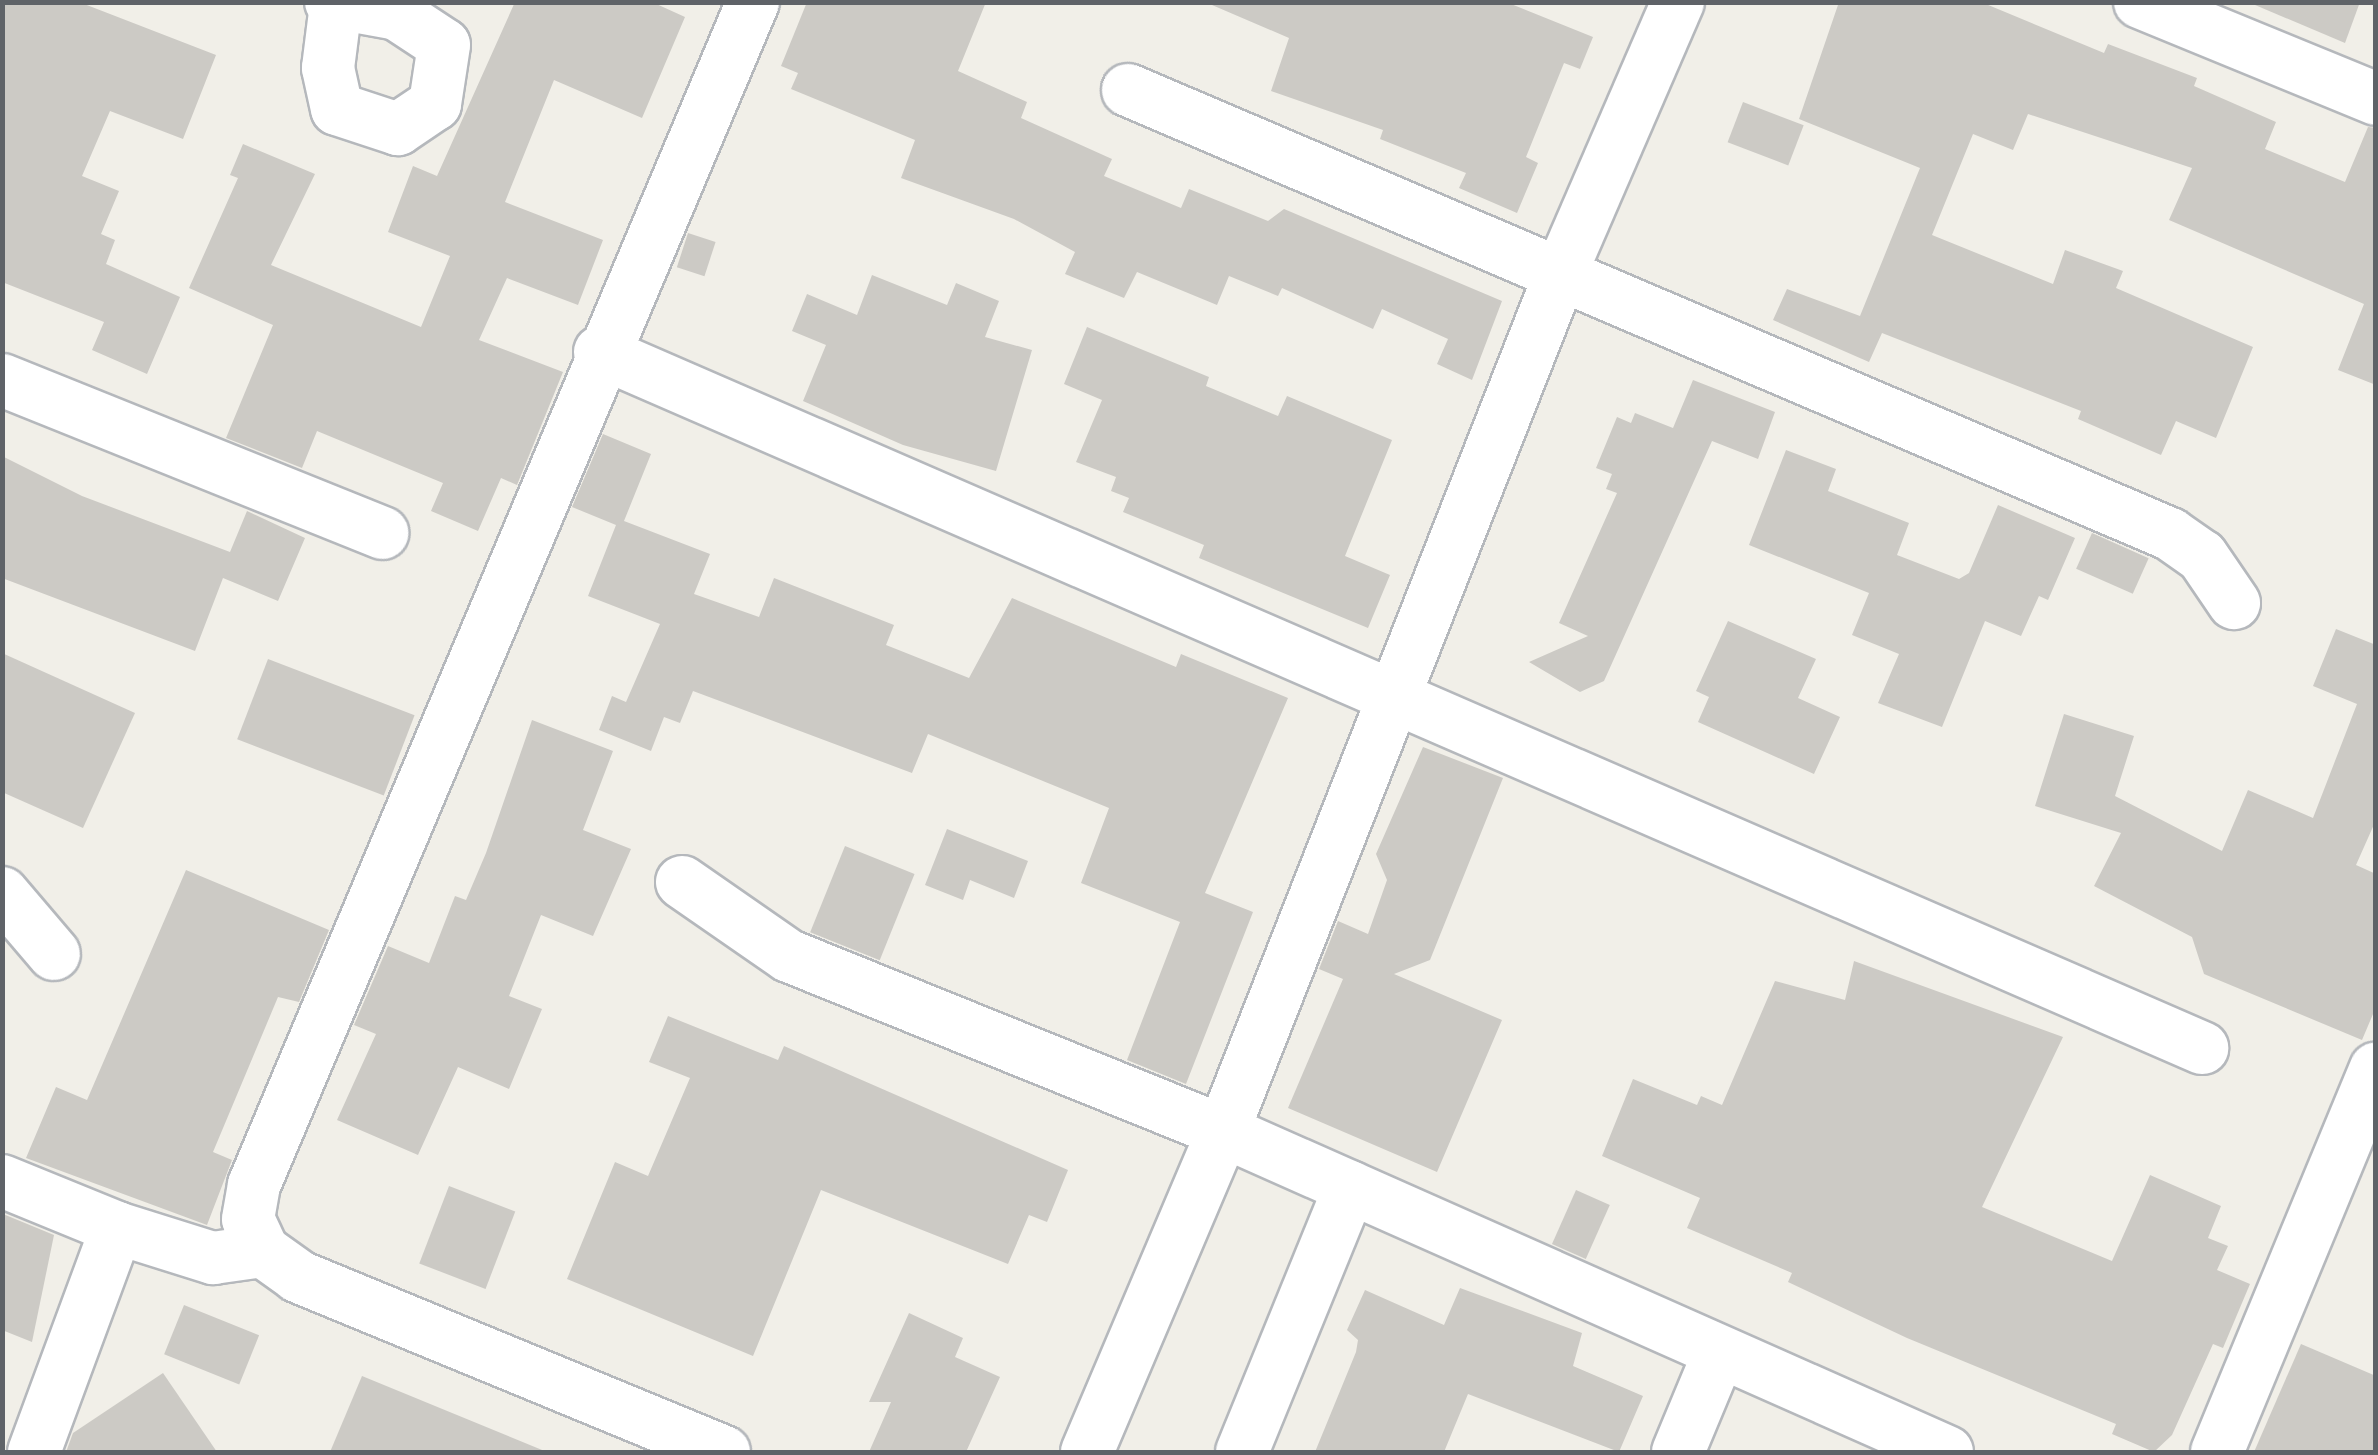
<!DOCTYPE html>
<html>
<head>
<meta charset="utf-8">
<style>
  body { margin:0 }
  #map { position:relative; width:2378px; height:1455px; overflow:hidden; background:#f1efe8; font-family:Ubuntu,sans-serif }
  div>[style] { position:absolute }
  .building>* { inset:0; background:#cccac5; transform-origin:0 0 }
  .roads { filter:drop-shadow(2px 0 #b5b8bc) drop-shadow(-2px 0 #b5b8bc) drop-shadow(0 2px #b5b8bc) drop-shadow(0 -2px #b5b8bc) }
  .minor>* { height:52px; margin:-26px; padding:0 26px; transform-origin:26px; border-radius:26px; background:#fff }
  span { translate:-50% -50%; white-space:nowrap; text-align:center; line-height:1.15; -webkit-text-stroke:9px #fff; paint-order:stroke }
  .frame { position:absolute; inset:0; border:5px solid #5f6368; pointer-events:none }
</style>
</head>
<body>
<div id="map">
  <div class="building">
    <div style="clip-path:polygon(2px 2px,79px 2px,216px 55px,183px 139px,110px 111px,82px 176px,119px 191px,101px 234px,115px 240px,106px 264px,180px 297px,147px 374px,92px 350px,104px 322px,2px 282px)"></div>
    <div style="clip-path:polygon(515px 2px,652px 2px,685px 17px,642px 118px,554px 80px,505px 202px,603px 240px,578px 305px,507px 278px,479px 340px,563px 372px,517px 485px,501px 478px,478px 531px,431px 511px,443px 483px,317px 431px,302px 468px,226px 438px,273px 325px,189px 288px,238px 178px,230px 175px,243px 144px,315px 174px,271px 265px,421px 327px,450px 256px,388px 232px,413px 166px,437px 176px)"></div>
    <div style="clip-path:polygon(807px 2px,986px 2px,958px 71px,1027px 102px,1021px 118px,1112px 159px,1104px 176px,1181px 208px,1189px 189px,1268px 221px,1284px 209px,1502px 301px,1472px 380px,1437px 364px,1448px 339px,1382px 309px,1373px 329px,1282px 288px,1278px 296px,1229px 276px,1217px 305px,1137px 272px,1124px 298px,1065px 274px,1075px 252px,1014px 219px,901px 178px,915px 140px,791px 89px,798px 73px,781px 66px)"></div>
    <div style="clip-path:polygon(1205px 2px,1506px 2px,1593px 37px,1580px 69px,1564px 63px,1526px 157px,1538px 163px,1517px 213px,1459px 188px,1466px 173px,1380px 139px,1383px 130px,1271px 91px,1289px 38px)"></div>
    <div style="clip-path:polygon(1839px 2px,1981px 2px,2104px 53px,2108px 44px,2197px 78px,2194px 86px,2276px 122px,2265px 149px,2345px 182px,2368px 127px,2376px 128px,2376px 385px,2338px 370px,2364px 304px,2169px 220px,2192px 168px,2028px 114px,2013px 150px,1973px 134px,1932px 235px,2053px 284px,2065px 250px,2123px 271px,2116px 288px,2253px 347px,2216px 438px,2176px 421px,2161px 455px,2078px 419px,2081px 411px,1882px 333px,1869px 362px,1773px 320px,1787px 289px,1860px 316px,1920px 168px,1799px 119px)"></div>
    <div style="clip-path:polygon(2248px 2px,2360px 2px,2345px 43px)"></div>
    <div style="left:1743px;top:102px;width:65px;height:43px;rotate:21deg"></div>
    <div style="left:688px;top:233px;width:29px;height:36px;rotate:18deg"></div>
    <div style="clip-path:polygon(872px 275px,947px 305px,956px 283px,999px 301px,985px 337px,1032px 350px,996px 471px,903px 445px,803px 401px,826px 345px,792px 331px,807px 294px,857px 315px)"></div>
    <div style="clip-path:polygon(1087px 327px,1209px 377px,1206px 386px,1278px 416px,1287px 396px,1392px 440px,1345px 556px,1390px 575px,1368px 628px,1199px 558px,1204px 545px,1123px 512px,1129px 498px,1111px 491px,1116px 477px,1076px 462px,1102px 400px,1064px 384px)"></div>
    <div style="clip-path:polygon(1693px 380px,1775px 412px,1758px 459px,1712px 441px,1604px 681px,1580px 692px,1529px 662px,1588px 636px,1559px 623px,1617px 493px,1606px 489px,1612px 474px,1596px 468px,1617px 417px,1631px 423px,1635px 413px,1673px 428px)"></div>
    <div style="clip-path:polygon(603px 434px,651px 454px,624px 521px,710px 554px,694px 594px,759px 617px,774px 578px,894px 625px,886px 645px,969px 678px,1012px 598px,1176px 667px,1181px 654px,1288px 698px,1205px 893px,1253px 912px,1186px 1084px,1127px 1060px,1180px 922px,1081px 883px,1109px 808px,928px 734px,912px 773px,693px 691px,680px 723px,664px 717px,651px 751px,599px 730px,612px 696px,626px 702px,660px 624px,588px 596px,616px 525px,572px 507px)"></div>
    <div style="clip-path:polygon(1786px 450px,1836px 469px,1828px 491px,1909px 523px,1897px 555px,1959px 579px,1969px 573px,1998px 505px,2075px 538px,2048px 600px,2039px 596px,2021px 636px,1985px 621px,1942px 727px,1878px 703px,1899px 654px,1852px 635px,1869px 593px,1749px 545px)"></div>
    <div style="clip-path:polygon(2px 456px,82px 496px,230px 552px,247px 511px,305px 538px,278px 601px,223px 578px,195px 651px,2px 578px)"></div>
    <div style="left:2092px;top:533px;width:62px;height:39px;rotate:24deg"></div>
    <div style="clip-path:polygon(1728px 621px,1816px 659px,1798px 698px,1840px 717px,1814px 774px,1698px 722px,1709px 697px,1696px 691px)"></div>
    <div style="clip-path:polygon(2336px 629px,2376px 645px,2376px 820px,2356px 865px,2376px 874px,2376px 1007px,2362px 1040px,2204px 974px,2192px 937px,2094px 886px,2121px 833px,2035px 806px,2064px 714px,2134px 736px,2115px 796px,2222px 851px,2248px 790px,2313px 818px,2357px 704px,2313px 686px)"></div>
    <div style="clip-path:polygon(2px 653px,135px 713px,83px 828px,2px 792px)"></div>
    <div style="left:268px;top:659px;width:157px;height:86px;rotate:21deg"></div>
    <div style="clip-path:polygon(532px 720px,613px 751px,583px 830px,631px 849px,593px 936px,541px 915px,509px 996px,542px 1009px,509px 1089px,458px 1067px,418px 1155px,337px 1120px,376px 1034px,354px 1025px,388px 946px,429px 963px,455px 896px,466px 900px,486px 853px)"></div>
    <div style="clip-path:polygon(1423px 747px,1503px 778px,1430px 960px,1394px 974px,1502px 1020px,1437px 1172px,1288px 1108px,1343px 979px,1319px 969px,1338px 921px,1368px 934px,1387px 880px,1376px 854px)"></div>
    <div style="clip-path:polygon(947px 829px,1028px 861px,1014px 898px,970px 880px,963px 900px,925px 885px)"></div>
    <div style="left:845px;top:846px;width:75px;height:93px;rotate:22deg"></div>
    <div style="clip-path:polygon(186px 870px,329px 930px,299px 1002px,278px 997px,213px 1152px,232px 1160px,207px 1225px,26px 1158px,56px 1087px,87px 1100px)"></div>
    <div style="clip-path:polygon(1854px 961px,2063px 1037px,1982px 1207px,2112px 1261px,2150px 1175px,2221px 1206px,2208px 1238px,2228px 1246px,2217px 1270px,2250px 1284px,2223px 1348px,2213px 1344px,2172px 1435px,2154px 1452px,2112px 1434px,2116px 1424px,1907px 1338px,1788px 1282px,1792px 1273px,1687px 1228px,1700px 1198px,1602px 1156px,1633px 1079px,1697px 1105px,1701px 1096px,1722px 1105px,1775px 981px,1845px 1000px)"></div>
    <div style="clip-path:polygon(668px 1016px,778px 1060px,784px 1046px,1068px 1170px,1047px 1222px,1029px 1215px,1008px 1264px,821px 1190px,753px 1356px,567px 1279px,615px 1162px,648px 1176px,690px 1078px,649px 1062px)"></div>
    <div style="left:449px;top:1186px;width:71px;height:83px;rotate:21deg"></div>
    <div style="left:1576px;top:1190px;width:37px;height:59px;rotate:24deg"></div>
    <div style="clip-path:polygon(3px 1214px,54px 1235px,32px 1342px,2px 1330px)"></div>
    <div style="clip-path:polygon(1460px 1288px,1582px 1333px,1573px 1366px,1643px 1396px,1619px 1452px,1468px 1394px,1444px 1452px,1315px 1452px,1356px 1352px,1358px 1340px,1347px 1330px,1365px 1290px,1444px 1325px)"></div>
    <div style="left:184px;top:1305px;width:81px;height:53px;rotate:22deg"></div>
    <div style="clip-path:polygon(909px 1313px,963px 1338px,955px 1357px,1000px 1377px,966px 1452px,869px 1452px,891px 1402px,869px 1402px)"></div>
    <div style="clip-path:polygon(2301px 1344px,2376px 1376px,2376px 1452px,2254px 1452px)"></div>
    <div style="clip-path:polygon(163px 1373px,217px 1452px,66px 1452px,73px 1433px)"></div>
    <div style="clip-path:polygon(362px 1376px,547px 1452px,330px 1452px)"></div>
  </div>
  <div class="roads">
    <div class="minor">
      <div style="left:331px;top:2px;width:67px;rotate:10.3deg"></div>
      <div style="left:397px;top:14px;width:56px;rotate:33.4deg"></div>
      <div style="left:444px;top:45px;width:60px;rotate:98.7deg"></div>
      <div style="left:435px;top:104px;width:45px;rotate:146deg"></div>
      <div style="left:398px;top:129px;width:64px;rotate:-161.8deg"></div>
      <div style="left:337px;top:109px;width:42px;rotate:-102.4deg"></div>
      <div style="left:328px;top:68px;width:64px;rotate:-82.8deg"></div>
      <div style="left:2140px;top:2px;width:255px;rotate:22.3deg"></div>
      <div style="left:1128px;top:90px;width:1133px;rotate:23.08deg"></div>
      <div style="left:2170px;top:534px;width:39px;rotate:35deg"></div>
      <div style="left:2202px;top:556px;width:57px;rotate:55.8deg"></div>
      <div style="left:600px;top:352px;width:1747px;rotate:23.48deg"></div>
      <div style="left:2px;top:380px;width:410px;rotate:21.9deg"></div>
      <div style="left:682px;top:882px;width:130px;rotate:34.7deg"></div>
      <div style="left:789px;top:956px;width:468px;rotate:22deg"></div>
      <div style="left:1223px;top:1131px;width:792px;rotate:23.91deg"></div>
      <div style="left:2px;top:893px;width:80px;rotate:49.6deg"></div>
      <div style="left:2px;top:1181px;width:124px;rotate:22.2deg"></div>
      <div style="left:34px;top:1452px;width:239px;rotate:-69.7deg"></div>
      <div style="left:117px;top:1228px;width:101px;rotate:17.4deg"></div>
      <div style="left:213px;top:1258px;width:50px;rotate:-8deg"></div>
      <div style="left:724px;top:1452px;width:461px;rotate:-157.6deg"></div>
      <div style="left:298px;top:1276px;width:43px;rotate:-144.5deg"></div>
      <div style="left:263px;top:1251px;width:35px;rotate:-115deg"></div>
      <div style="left:248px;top:1219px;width:35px;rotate:-80deg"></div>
      <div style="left:254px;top:1185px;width:1284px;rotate:-67.13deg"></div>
      <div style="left:1087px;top:1452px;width:349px;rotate:-67deg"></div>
      <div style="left:1223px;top:1131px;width:925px;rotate:-68.51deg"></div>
      <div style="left:1562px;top:270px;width:292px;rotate:-66.6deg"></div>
      <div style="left:1242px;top:1452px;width:286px;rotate:-67.8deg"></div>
      <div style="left:1678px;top:1452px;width:104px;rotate:-67.4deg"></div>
      <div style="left:2217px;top:1452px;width:415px;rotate:-67.5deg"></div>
    </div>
  </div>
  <div class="frame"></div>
</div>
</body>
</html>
